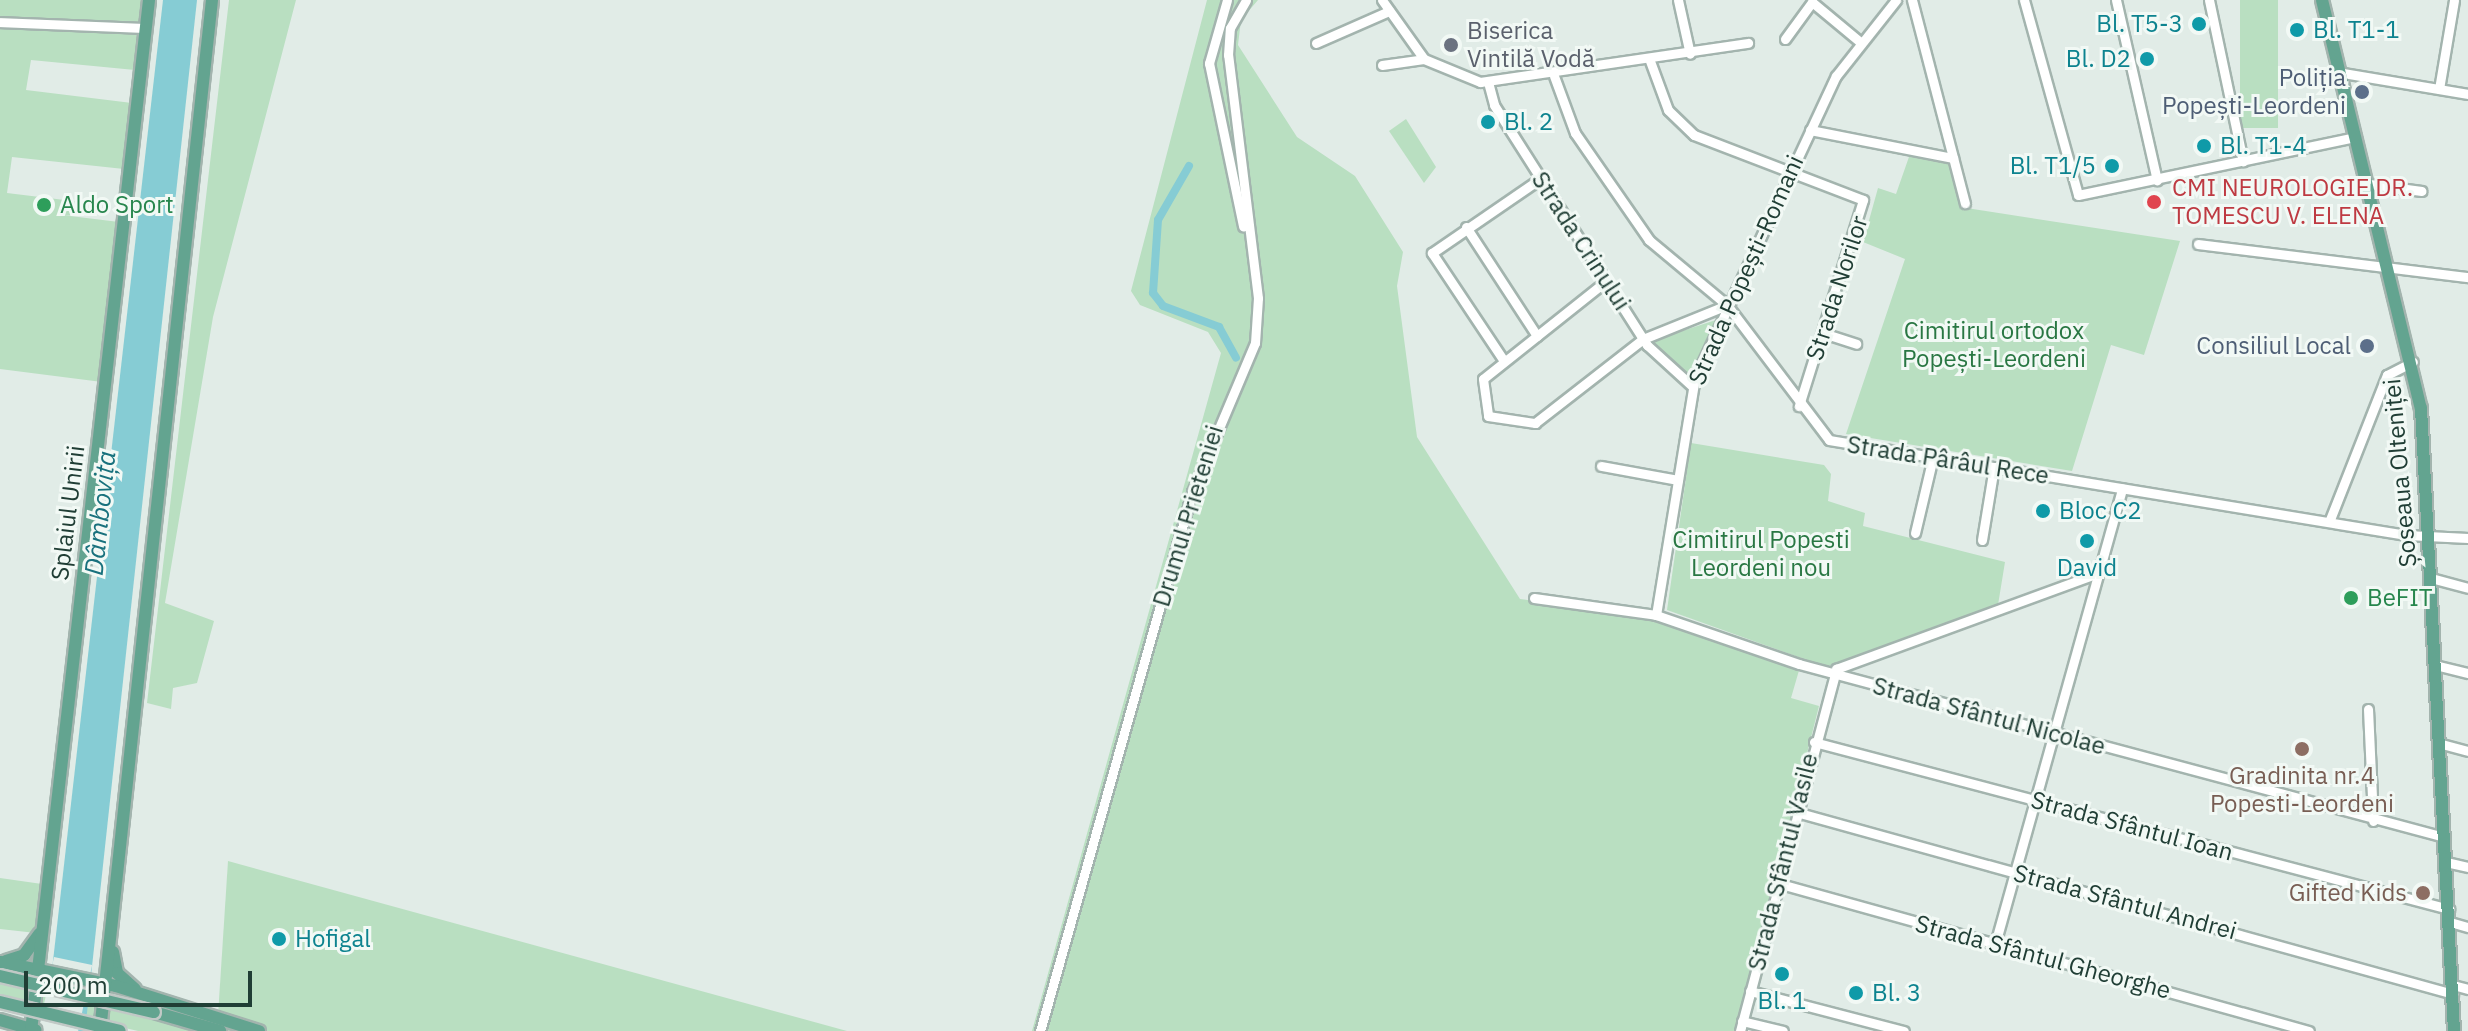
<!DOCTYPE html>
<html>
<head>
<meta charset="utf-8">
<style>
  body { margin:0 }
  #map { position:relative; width:2468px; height:1031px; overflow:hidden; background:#e1ece7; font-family:"IBM Plex Sans",sans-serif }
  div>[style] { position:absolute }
  .green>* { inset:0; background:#b9dfc1; transform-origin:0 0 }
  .water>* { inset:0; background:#86ccd4 }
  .pier>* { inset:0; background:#e1ece7; transform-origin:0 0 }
  .canal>* { height:8px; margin:-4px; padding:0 4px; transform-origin:4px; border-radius:4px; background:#86ccd4 }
  .roads { filter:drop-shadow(2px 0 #a3b4ae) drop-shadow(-2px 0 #a3b4ae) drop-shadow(0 2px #a3b4ae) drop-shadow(0 -2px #a3b4ae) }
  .minor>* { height:9px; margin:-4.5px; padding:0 4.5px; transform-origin:4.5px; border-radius:4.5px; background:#fff }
  .major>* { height:12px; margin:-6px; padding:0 6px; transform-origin:6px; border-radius:6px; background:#63a490 }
  .bridges { filter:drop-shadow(2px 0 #c1c9c6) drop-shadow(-2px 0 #c1c9c6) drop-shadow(0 2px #c1c9c6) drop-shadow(0 -2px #c1c9c6) }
  .major-bridge>* { height:12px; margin:-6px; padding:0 6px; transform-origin:6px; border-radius:6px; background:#63a490 }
  .dots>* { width:22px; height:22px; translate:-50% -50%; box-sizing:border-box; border:4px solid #f2f9f5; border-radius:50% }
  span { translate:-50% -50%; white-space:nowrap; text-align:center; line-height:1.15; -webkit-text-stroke:6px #f2f9f5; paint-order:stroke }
  .culture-label { font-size:24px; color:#0d838f }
  .right { translate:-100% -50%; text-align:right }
  .left { translate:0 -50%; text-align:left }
  .worship-label { font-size:24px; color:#5b616d }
  .service-label { font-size:24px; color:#4e5e75 }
  .health-label { font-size:24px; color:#be3a42 }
  .leisure-label { font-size:24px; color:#27864d }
  .street-label { font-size:24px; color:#203e35 }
  .park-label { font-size:24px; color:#297743 }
  .education-label { font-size:24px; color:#785e54 }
  .water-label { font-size:26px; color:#18717d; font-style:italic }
  .scale { position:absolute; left:24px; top:971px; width:228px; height:36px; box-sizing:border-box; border:4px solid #203e35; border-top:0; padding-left:10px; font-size:24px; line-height:28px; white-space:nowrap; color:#203e35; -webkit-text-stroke:6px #f2f9f5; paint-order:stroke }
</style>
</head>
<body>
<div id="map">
  <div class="green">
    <div style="clip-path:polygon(0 0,142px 0,135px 70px,31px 60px,26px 90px,132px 103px,124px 169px,12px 157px,7px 193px,81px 202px,79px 216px,62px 215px,119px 222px,102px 382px,0 369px)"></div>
    <div style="clip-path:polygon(229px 0,296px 0,213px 317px,165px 603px,214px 621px,197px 683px,173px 688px,171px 709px,147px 703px)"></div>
    <div style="clip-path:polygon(1207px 0,1258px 0,1241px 20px,1238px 45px,1297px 137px,1355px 176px,1403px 252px,1397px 286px,1417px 437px,1520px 599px,1661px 619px,1800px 667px,1791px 698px,1819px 706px,1737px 1031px,1032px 1031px,1221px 353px,1208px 332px,1140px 305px,1131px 291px)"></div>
    <div style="left:2240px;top:0;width:38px;height:128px"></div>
    <div style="clip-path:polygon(1406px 119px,1436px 167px,1424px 183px,1389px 131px)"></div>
    <div style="clip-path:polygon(1910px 154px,1950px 161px,1960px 207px,2180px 241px,2144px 355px,2111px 345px,2072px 471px,1846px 434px,1905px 259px,1863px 242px,1878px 188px,1896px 194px)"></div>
    <div style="clip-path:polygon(1716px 320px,1689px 376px,1652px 345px,1654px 340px)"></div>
    <div style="clip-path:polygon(1691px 443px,1824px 465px,1831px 474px,1828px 501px,1865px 513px,1863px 526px,2005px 562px,1998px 605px,1826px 667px,1667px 610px)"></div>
    <div style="clip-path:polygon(228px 861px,847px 1031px,217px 1031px)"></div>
    <div style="clip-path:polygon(0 878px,42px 884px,36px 933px,0 929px)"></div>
    <div style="clip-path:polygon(0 982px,132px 1013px,198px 1031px,138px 1031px,0 999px)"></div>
  </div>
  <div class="water">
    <div style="clip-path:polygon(163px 0,197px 0,85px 1031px,45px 1031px)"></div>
  </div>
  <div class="pier">
    <div style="left:54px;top:957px;width:39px;height:75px;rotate:12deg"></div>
  </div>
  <div class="canal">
    <div style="left:1189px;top:166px;width:62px;rotate:119.9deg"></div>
    <div style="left:1158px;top:220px;width:73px;rotate:93.9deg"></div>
    <div style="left:1153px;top:293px;width:16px;rotate:52deg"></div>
    <div style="left:1163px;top:306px;width:60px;rotate:20.6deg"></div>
    <div style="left:1219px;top:327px;width:35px;rotate:61deg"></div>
  </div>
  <div class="roads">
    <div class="minor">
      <div style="left:1227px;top:0;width:66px;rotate:105.9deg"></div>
      <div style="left:1209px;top:63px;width:167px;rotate:78.2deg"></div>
      <div style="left:1382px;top:0;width:72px;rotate:54.6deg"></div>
      <div style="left:1424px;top:59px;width:61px;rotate:22.3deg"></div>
      <div style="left:1480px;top:82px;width:271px;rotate:-8.3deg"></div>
      <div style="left:1678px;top:0;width:55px;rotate:77.5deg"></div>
      <div style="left:1912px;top:0;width:210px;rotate:75.4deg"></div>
      <div style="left:2024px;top:0;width:202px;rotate:74.5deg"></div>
      <div style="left:2078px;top:195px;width:279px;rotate:-11.8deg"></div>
      <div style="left:2116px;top:0;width:185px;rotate:77.2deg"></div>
      <div style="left:2209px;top:0;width:165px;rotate:78.1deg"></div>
      <div style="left:0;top:22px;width:146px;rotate:2.4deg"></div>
      <div style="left:1785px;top:39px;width:46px;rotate:-53.9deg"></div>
      <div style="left:1812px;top:2px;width:61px;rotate:39.7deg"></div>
      <div style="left:1316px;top:43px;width:80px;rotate:-23.7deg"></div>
      <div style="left:1650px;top:61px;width:52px;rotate:69.8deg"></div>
      <div style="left:1668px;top:110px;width:36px;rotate:44deg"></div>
      <div style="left:1694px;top:135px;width:181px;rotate:21deg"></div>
      <div style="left:1863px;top:200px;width:216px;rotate:107.3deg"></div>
      <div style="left:1382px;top:65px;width:42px;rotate:-8.1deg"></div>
      <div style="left:2337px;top:72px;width:133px;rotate:9.5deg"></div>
      <div style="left:1554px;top:76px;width:61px;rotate:69.8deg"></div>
      <div style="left:1575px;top:133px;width:130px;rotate:55.3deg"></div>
      <div style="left:1649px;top:240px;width:102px;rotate:39.8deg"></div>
      <div style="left:1727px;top:305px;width:169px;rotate:52.9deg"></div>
      <div style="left:1829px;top:440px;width:585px;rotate:9.35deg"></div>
      <div style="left:2406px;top:535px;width:62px;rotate:2.8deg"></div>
      <div style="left:1488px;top:82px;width:24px;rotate:75deg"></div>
      <div style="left:1494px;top:105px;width:285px;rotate:57.5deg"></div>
      <div style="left:1647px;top:345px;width:61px;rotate:42.3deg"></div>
      <div style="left:2439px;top:89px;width:90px;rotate:-80.4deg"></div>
      <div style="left:1810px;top:130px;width:146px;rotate:11.1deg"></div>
      <div style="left:2362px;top:183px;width:60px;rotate:7.7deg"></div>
      <div style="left:1466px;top:227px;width:130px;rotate:56.9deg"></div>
      <div style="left:2198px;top:244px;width:272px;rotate:7deg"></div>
      <div style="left:1606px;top:281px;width:157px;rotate:141.5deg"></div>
      <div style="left:1483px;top:379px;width:37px;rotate:82deg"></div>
      <div style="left:1488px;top:416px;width:48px;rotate:8.5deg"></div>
      <div style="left:1535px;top:423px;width:137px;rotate:-37.9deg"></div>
      <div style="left:1643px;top:339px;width:91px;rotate:-22deg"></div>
      <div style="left:1823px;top:333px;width:35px;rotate:18deg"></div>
      <div style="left:1504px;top:361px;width:130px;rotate:-123.7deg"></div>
      <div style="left:1432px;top:253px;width:132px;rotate:-34.5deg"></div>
      <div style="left:1601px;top:466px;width:78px;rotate:10.3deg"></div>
      <div style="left:2329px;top:522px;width:158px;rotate:-68.5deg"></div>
      <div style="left:2387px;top:375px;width:29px;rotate:-27deg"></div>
      <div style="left:1915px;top:533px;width:78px;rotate:-76.7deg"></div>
      <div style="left:1982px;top:540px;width:74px;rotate:-80.7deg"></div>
      <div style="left:2431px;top:578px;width:38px;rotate:15deg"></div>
      <div style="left:1534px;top:598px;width:123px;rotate:7.9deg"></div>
      <div style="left:1656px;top:615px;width:151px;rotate:18.9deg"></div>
      <div style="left:1799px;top:664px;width:668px;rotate:15.01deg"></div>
      <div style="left:1656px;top:615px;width:240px;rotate:-80.7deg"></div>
      <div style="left:1695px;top:378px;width:333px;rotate:-65deg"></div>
      <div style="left:1836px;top:76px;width:97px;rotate:-51.7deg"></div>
      <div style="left:2435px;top:665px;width:34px;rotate:14deg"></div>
      <div style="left:2368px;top:709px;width:112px;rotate:87.4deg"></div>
      <div style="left:1814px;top:742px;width:657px;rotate:14.73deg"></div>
      <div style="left:2438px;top:743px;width:31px;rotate:15deg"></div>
      <div style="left:1796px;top:812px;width:682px;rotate:15.48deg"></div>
      <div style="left:2446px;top:862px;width:23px;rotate:13deg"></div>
      <div style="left:1777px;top:883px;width:552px;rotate:15.55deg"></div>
      <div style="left:2450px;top:922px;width:19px;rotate:16deg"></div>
      <div style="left:1995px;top:944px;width:473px;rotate:-74.4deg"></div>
      <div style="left:2453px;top:985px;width:16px;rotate:15deg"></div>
      <div style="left:1750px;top:991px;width:159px;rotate:14.6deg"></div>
      <div style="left:1742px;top:1021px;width:42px;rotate:13.7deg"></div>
      <div style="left:1040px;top:1031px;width:560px;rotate:-74.25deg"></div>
      <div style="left:1192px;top:492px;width:162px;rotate:-67.1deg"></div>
      <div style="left:1255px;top:343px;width:45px;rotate:-86.2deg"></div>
      <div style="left:1258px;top:298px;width:245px;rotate:-97deg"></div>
      <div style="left:1228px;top:55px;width:27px;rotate:-86deg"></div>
      <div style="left:1230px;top:28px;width:32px;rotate:-60deg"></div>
      <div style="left:1740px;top:1031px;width:375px;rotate:-75.1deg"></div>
      <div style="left:1836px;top:669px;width:276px;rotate:-20.1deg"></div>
    </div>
    <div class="major">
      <div style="left:2322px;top:0;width:420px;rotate:76.4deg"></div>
      <div style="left:2421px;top:408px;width:624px;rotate:86.97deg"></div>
      <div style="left:113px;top:952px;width:21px;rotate:79deg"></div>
      <div style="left:117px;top:973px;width:24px;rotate:42deg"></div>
      <div style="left:6px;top:961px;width:19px;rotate:-18deg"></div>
      <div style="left:24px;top:955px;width:26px;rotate:-54deg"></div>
      <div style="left:0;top:962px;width:118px;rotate:11.7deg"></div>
      <div style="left:116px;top:986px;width:150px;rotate:17.5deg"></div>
      <div style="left:154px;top:1012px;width:69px;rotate:16.1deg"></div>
      <div style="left:0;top:1020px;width:37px;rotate:16deg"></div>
      <div style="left:31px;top:1031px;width:1038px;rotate:-83.47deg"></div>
      <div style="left:100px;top:1031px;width:1037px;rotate:-83.8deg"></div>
    </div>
  </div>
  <div class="bridges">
    <div class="major-bridge">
      <div style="left:0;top:976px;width:158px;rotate:13.2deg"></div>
      <div style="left:0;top:1002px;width:123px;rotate:13.6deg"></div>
    </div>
  </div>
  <div class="dots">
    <div style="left:2199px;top:24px;background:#0f9aa8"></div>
    <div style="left:2297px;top:30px;background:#0f9aa8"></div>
    <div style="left:1451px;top:45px;background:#6b7280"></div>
    <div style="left:2147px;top:59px;background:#0f9aa8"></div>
    <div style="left:2362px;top:92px;background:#5c6f8a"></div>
    <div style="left:1488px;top:122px;background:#0f9aa8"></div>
    <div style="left:2204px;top:146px;background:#0f9aa8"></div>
    <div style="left:2112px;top:166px;background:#0f9aa8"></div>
    <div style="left:2154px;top:202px;background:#e0444e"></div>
    <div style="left:44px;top:205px;background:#2e9e5b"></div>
    <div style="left:2367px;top:346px;background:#5c6f8a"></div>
    <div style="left:2043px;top:511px;background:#0f9aa8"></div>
    <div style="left:2087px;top:541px;background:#0f9aa8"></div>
    <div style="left:2351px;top:598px;background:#2e9e5b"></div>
    <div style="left:2302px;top:749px;background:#8d6e63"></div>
    <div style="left:2423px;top:893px;background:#8d6e63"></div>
    <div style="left:279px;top:939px;background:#0f9aa8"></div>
    <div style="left:1782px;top:974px;background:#0f9aa8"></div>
    <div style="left:1856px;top:993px;background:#0f9aa8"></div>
  </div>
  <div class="culture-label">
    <span class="right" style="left:2183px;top:24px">Bl. T5-3</span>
    <span class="left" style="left:2313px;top:30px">Bl. T1-1</span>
    <span class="right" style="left:2131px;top:59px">Bl. D2</span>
    <span class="left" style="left:1504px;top:122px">Bl. 2</span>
    <span class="left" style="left:2220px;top:146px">Bl. T1-4</span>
    <span class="right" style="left:2096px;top:166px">Bl. T1/5</span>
    <span class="left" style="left:2059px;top:511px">Bloc C2</span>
    <span style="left:2087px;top:568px">David</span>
    <span class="left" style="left:295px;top:939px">Hofigal</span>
    <span class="left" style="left:1872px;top:993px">Bl. 3</span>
    <span style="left:1782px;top:1001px">Bl. 1</span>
  </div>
  <div class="worship-label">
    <span class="left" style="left:1467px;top:45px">Biserica<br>Vintilă Vodă</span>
  </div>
  <div class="service-label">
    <span class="right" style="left:2346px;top:92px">Poliția<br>Popești-Leordeni</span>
    <span class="right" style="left:2351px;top:346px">Consiliul Local</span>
  </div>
  <div class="health-label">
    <span class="left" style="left:2172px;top:202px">CMI NEUROLOGIE DR.<br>TOMESCU V. ELENA</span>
  </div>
  <div class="leisure-label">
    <span class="left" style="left:60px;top:205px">Aldo Sport</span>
    <span class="left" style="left:2367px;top:598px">BeFIT</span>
  </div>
  <div class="street-label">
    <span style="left:1581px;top:241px;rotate:57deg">Strada Crinului</span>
    <span style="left:1746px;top:270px;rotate:-66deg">Strada Popești-Romani</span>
    <span style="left:1837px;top:288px;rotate:-72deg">Strada Norilor</span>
    <span style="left:1948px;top:460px;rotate:9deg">Strada Pârâul Rece</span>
    <span style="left:2400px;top:473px;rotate:-95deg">Șoseaua Olteniței</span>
    <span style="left:68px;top:513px;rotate:-83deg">Splaiul Unirii</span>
    <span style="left:1188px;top:516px;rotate:-73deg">Drumul Prieteniei</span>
    <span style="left:1989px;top:716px;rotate:15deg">Strada Sfântul Nicolae</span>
    <span style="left:2132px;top:826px;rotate:15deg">Strada Sfântul Ioan</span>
    <span style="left:1783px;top:862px;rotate:-76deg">Strada Sfântul Vasile</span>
    <span style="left:2125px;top:902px;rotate:15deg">Strada Sfântul Andrei</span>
    <span style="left:2043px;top:957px;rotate:15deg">Strada Sfântul Gheorghe</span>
  </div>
  <div class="park-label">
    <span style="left:1994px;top:345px">Cimitirul ortodox<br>Popești-Leordeni</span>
    <span style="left:1761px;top:554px">Cimitirul Popesti<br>Leordeni nou</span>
  </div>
  <div class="education-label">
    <span style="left:2302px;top:790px">Gradinita nr.4<br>Popesti-Leordeni</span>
    <span class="right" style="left:2407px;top:893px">Gifted Kids</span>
  </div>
  <div class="water-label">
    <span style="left:100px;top:513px;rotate:-84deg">Dâmbovița</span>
  </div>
  <div class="scale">200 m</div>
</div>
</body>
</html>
